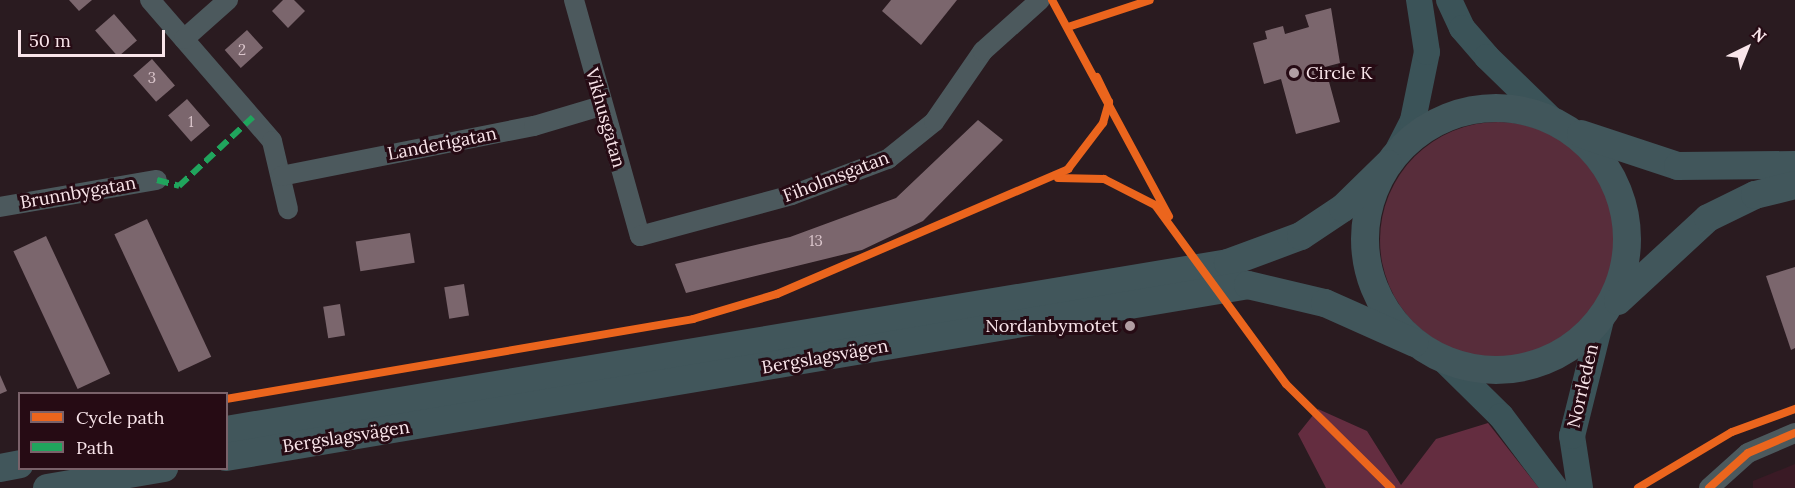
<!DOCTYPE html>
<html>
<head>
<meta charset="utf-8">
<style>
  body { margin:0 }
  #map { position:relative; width:1795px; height:488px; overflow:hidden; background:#2a1b20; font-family:Lora,serif }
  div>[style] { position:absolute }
  .built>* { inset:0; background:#3a1a25 }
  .green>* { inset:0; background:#582d3b }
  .round { border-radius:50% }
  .forest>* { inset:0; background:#642d40 }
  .building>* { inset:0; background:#7b666d; transform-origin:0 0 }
  .minor>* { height:20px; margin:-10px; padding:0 10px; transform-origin:10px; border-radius:10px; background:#4c595d }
  .major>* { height:26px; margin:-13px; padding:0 13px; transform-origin:13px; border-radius:13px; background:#3b5358 }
  .highway>* { height:28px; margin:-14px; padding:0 14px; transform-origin:14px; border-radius:14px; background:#41565b }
  .highway>.ring { margin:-14px; padding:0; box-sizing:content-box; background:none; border:28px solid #41565b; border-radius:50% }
  .quiet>* { height:6px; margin-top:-3px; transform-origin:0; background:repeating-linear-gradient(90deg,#20a55d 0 12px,transparent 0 18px) }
  .cycleway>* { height:8px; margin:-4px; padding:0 4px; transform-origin:4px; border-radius:4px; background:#eb651d }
  .dots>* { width:16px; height:16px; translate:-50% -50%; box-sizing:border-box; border:3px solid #260b14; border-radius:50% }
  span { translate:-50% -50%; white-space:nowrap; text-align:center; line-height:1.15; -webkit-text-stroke:6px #260b14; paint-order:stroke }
  .number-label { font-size:15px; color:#dac5cb }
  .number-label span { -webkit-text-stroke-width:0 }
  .poi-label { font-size:18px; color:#f9e5ea }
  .left { translate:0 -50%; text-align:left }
  .right { translate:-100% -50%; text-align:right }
  .street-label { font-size:18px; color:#f9e5ea }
  .legend { position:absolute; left:18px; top:392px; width:210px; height:78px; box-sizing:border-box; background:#260b14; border:2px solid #7a626a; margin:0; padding:8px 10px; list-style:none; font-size:18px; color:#f9e5ea }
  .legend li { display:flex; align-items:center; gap:12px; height:30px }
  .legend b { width:30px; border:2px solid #7a626a }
  .north { position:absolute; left:1717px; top:18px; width:60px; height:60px; -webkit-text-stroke:4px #260b14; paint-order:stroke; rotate:43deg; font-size:16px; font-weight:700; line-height:24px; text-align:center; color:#f9e5ea }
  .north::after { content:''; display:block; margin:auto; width:21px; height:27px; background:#f9e5ea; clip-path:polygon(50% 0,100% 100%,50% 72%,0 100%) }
  .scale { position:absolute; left:18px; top:30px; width:147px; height:27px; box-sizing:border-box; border:3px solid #f9e5ea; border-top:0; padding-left:8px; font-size:18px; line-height:21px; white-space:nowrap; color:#f9e5ea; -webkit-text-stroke:4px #260b14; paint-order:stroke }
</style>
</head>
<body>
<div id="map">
  <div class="built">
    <div style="clip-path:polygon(1795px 464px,1795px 488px,1753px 488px,1753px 481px)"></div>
  </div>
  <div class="green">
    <div class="round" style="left:1380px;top:122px;width:236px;height:236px"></div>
  </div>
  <div class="forest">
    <div style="clip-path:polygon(1318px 409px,1367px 431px,1401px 485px,1436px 439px,1488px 423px,1539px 488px,1326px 488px,1298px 434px)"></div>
  </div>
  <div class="building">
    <div style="clip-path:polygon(69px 0,92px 0,79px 11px)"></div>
    <div style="clip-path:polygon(283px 0,294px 0,305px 11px,288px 28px,272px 11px)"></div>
    <div style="clip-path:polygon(891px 0,957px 0,921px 45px,882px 11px)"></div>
    <div style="clip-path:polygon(1331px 8px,1340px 63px,1325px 67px,1340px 122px,1296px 134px,1281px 79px,1264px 84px,1253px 43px,1267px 39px,1265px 31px,1283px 26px,1285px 34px,1309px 27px,1305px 15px)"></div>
    <div style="left:114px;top:14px;width:35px;height:25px;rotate:49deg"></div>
    <div style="left:247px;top:30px;width:24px;height:30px;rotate:48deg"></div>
    <div style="left:152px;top:59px;width:35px;height:25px;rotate:49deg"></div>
    <div style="left:187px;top:99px;width:35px;height:25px;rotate:49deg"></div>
    <div style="clip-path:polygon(978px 120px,1003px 140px,923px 221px,862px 250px,686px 293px,675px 264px,790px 237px,896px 198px)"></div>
    <div style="left:147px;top:219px;width:152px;height:36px;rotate:65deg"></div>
    <div style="left:410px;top:233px;width:30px;height:55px;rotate:81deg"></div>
    <div style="left:46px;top:236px;width:152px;height:36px;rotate:65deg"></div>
    <div style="clip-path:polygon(1795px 267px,1795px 348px,1791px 350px,1766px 276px)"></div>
    <div style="left:464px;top:284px;width:32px;height:20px;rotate:81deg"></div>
    <div style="left:340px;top:304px;width:32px;height:17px;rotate:81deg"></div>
    <div style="clip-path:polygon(0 375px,7px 391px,0 394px)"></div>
  </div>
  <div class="minor">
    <div style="left:150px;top:0;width:186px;rotate:49.1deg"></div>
    <div style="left:272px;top:141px;width:70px;rotate:76.8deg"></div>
    <div style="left:574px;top:0;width:245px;rotate:74.4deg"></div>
    <div style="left:640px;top:236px;width:157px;rotate:-15.1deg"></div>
    <div style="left:792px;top:195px;width:103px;rotate:-20.6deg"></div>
    <div style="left:888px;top:159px;width:59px;rotate:-38.8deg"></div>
    <div style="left:934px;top:122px;width:86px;rotate:-55.4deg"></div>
    <div style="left:983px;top:51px;width:76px;rotate:-41.8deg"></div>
    <div style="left:184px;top:39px;width:59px;rotate:-41.6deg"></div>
    <div style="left:281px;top:176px;width:258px;rotate:-11.2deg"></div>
    <div style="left:534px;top:126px;width:70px;rotate:-16.6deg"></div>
    <div style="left:0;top:207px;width:159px;rotate:-9.8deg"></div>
    <div style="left:1709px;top:488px;width:52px;rotate:-41.9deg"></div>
    <div style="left:1748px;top:453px;width:51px;rotate:-23.1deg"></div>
  </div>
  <div class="major">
    <div style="left:1449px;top:0;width:31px;rotate:65deg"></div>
    <div style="left:1462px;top:28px;width:38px;rotate:49deg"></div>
    <div style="left:1487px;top:57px;width:92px;rotate:44.1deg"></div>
    <div style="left:1396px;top:154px;width:38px;rotate:-63deg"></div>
    <div style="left:1413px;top:120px;width:69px;rotate:-78.4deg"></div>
    <div style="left:1427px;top:52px;width:53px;rotate:-98.7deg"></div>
    <div style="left:1445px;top:361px;width:78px;rotate:44.5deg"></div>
    <div style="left:1501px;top:416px;width:90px;rotate:53.1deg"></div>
    <div style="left:1580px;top:488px;width:53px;rotate:-98.7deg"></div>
    <div style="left:1572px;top:436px;width:120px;rotate:-76deg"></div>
  </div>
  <div class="highway">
    <div class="ring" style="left:1365px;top:108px;width:234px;height:234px"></div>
    <div style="left:1581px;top:134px;width:102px;rotate:18.3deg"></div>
    <div style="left:1678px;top:166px;width:117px;rotate:-0.5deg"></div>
    <div style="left:1618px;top:301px;width:122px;rotate:-42.7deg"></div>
    <div style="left:1708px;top:218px;width:52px;rotate:-26.1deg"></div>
    <div style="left:1755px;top:195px;width:41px;rotate:-14deg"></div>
    <div style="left:226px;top:430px;width:1016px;rotate:-9.46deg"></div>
    <div style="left:1228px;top:263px;width:78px;rotate:-20.3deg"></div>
    <div style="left:1301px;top:236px;width:50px;rotate:-33.7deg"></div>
    <div style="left:1343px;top:208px;width:63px;rotate:-44.4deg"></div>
    <div style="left:226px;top:457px;width:1036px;rotate:-9.55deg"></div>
    <div style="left:1248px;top:285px;width:79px;rotate:13.2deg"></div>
    <div style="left:1325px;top:303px;width:98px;rotate:24deg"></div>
    <div style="left:0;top:468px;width:20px;rotate:-11deg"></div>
    <div style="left:47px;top:488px;width:119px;rotate:-9.7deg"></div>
  </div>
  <div class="quiet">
    <div style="left:157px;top:180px;width:23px;rotate:15deg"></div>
    <div style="left:179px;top:186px;width:101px;rotate:-43deg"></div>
  </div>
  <div class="cycleway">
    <div style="left:1052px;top:0;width:246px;rotate:61.6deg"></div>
    <div style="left:1068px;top:27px;width:86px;rotate:-18.2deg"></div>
    <div style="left:1058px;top:178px;width:46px;rotate:1.2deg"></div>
    <div style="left:1104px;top:179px;width:57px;rotate:27deg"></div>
    <div style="left:1155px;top:205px;width:222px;rotate:53.8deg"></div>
    <div style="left:1286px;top:384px;width:148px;rotate:44.7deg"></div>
    <div style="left:226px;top:399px;width:474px;rotate:-9.7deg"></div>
    <div style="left:693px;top:319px;width:88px;rotate:-16.6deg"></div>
    <div style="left:777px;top:294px;width:317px;rotate:-23.2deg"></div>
    <div style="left:1068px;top:169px;width:58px;rotate:-52.7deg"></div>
    <div style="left:1103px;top:123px;width:22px;rotate:-74deg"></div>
    <div style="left:1109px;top:102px;width:28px;rotate:-116deg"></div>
    <div style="left:1638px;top:488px;width:109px;rotate:-30.8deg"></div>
    <div style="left:1732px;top:432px;width:67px;rotate:-20.1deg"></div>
    <div style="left:1709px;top:488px;width:52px;rotate:-41.9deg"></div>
    <div style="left:1748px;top:453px;width:51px;rotate:-23.1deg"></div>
  </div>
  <div class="dots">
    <div style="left:1294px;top:73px;background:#b19ea3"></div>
    <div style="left:1130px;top:326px;background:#b19ea3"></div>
  </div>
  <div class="number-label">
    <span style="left:242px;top:50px">2</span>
    <span style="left:152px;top:78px">3</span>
    <span style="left:191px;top:122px">1</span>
    <span style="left:816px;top:241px">13</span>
  </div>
  <div class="poi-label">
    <span class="left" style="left:1306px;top:73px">Circle K</span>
    <span class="right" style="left:1118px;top:326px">Nordanbymotet</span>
  </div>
  <div class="street-label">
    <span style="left:605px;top:118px;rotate:74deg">Vikhusgatan</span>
    <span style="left:442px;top:144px;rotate:-11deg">Landerigatan</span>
    <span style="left:836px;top:177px;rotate:-21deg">Fiholmsgatan</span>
    <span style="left:78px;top:193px;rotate:-10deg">Brunnbygatan</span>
    <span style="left:825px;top:357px;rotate:-10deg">Bergslagsvägen</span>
    <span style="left:1583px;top:386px;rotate:-77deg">Norrleden</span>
    <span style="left:346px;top:437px;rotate:-9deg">Bergslagsvägen</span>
  </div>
  <ul class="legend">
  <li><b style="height:8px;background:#eb651d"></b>Cycle path</li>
  <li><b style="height:8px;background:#20a55d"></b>Path</li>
  </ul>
  <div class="north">N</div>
  <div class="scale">50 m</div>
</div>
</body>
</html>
